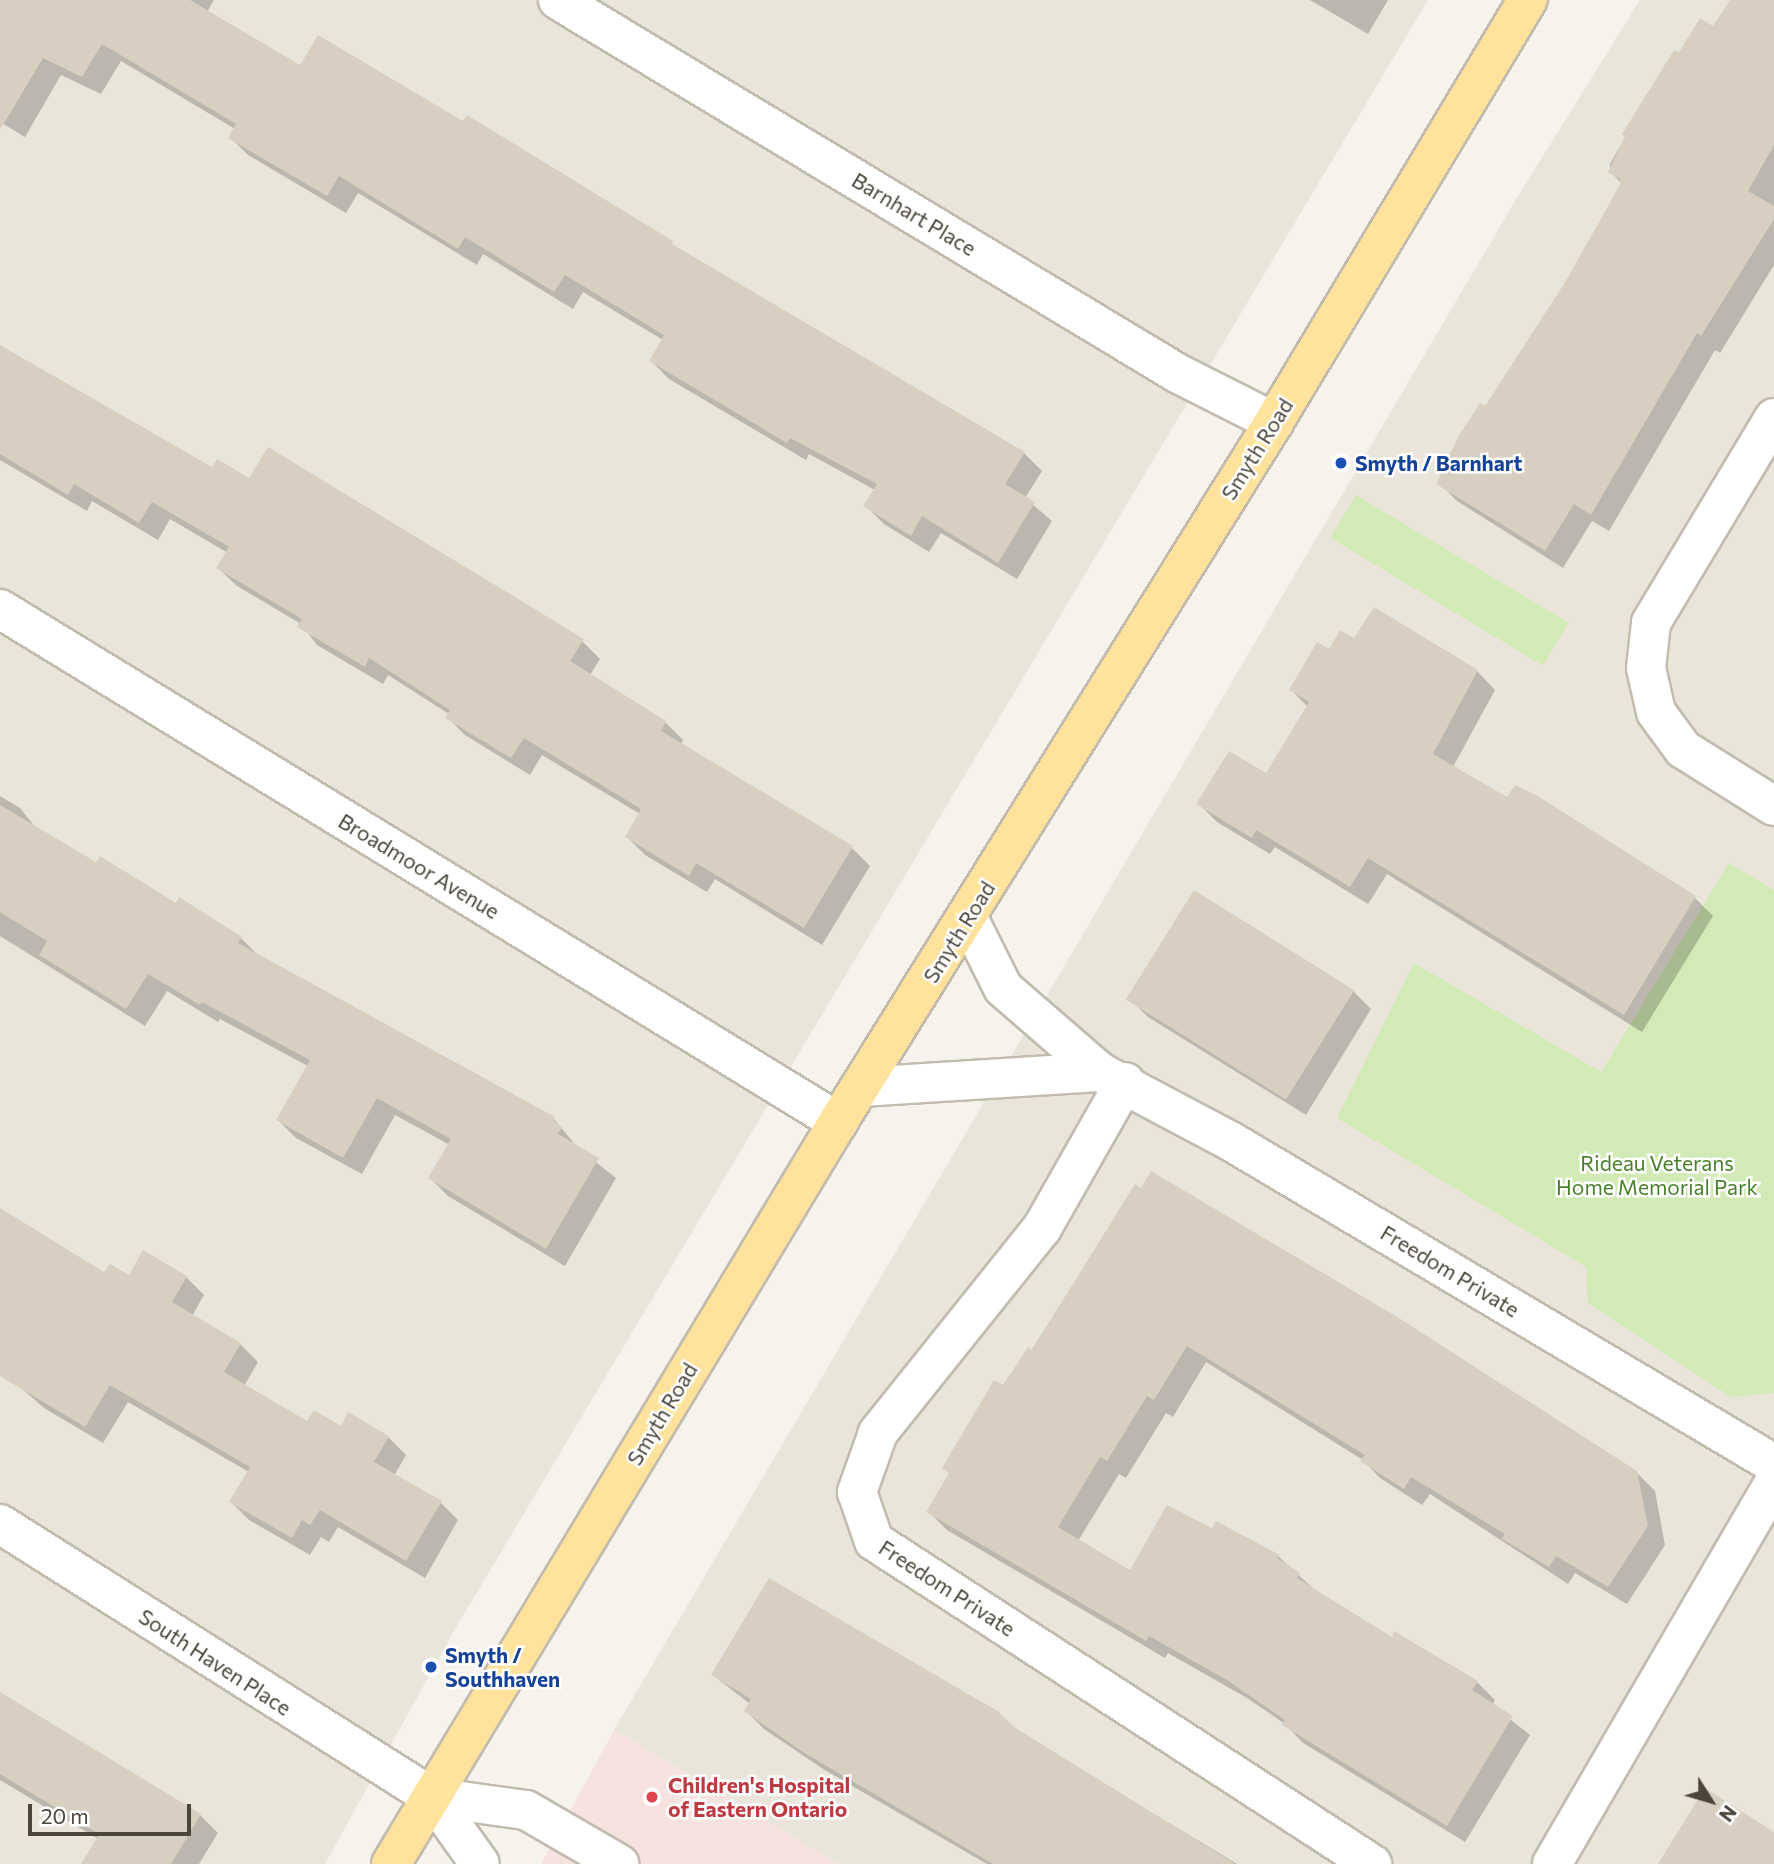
<!DOCTYPE html>
<html>
<head>
<meta charset="utf-8">
<style>
  body { margin:0 }
  #map { position:relative; width:1774px; height:1864px; overflow:hidden; background:#f6f3ec; font-family:Commissioner,sans-serif }
  div>[style] { position:absolute }
  .residential>* { inset:0; background:#eae5da }
  .medical>* { inset:0; background:#f6e3e0 }
  .green>* { inset:0; background:#d2eab5; transform-origin:0 0 }
  .shadow>* { inset:0; background:#0003 }
  .building>* { inset:0; background:#d8cfc1; transform-origin:0 0 }
  .roads { filter:drop-shadow(2px 0 #c2bbae) drop-shadow(-2px 0 #c2bbae) drop-shadow(0 2px #c2bbae) drop-shadow(0 -2px #c2bbae) }
  .minor>* { height:38px; margin:-19px; padding:0 19px; transform-origin:19px; border-radius:19px; background:#fff }
  .major>* { height:38px; margin:-19px; padding:0 19px; transform-origin:19px; border-radius:19px; background:#ffe39c }
  .dots>* { width:19px; height:19px; translate:-50% -50%; box-sizing:border-box; border:4px solid #fff; border-radius:50% }
  span { translate:-50% -50%; white-space:nowrap; text-align:center; line-height:1.15; -webkit-text-stroke:5px #fff; paint-order:stroke }
  .street-label { font-size:21px; color:#4b4439 }
  .transit-label { font-size:21px; color:#164399; font-weight:700 }
  .left { translate:0 -50%; text-align:left }
  .park-label { font-size:21px; color:#4a7f2a }
  .health-label { font-size:21px; color:#be3a42; font-weight:700 }
  .north { position:absolute; left:1676px; top:1766px; width:70px; height:70px; -webkit-text-stroke:5px #fff; paint-order:stroke; rotate:127deg; font-size:19px; font-weight:700; line-height:28px; text-align:center; color:#4b4439 }
  .north::after { content:''; display:block; margin:auto; width:24px; height:32px; background:#4b4439; clip-path:polygon(50% 0,100% 100%,50% 72%,0 100%) }
  .scale { position:absolute; left:28px; top:1804px; width:163px; height:32px; box-sizing:border-box; border:4px solid #4b4439; border-top:0; padding-left:9px; font-size:21px; line-height:24px; white-space:nowrap; color:#4b4439; -webkit-text-stroke:5px #fff; paint-order:stroke }
</style>
</head>
<body>
<div id="map">
  <div class="residential">
    <div style="clip-path:polygon(0 0,1428px 0,455px 1629px,325px 1864px,0 1864px)"></div>
    <div style="clip-path:polygon(1640px 0,1774px 0,1774px 1864px,838px 1864px,614px 1730px,1518px 196px)"></div>
  </div>
  <div class="medical">
    <div style="clip-path:polygon(614px 1730px,838px 1864px,541px 1864px)"></div>
  </div>
  <div class="green">
    <div style="left:1356px;top:495px;width:248px;height:50px;rotate:31deg"></div>
    <div style="clip-path:polygon(1729px 863px,1774px 890px,1774px 1393px,1731px 1397px,1588px 1303px,1586px 1267px,1337px 1118px,1414px 963px,1601px 1072px)"></div>
  </div>
  <div class="shadow">
    <div style="clip-path:polygon(0 0,214px 0,207px 12px,301px 67px,464px 123px,1024px 453px,1042px 471px,1025px 498px,1052px 521px,1017px 579px,941px 533px,929px 552px,884px 524px,866px 506px,875px 490px,809px 454px,806px 460px,669px 379px,651px 361px,663px 340px,583px 292px,573px 309px,483px 254px,477px 265px,358px 193px,346px 213px,248px 155px,230px 137px,235px 129px,121px 61px,101px 94px,61px 75px,25px 137px,0 122px)"></div>
    <div style="clip-path:polygon(1310px 0,1388px 0,1368px 34px)"></div>
    <div style="clip-path:polygon(1732px 0,1774px 0,1774px 265px,1720px 353px,1715px 350px,1609px 531px,1592px 521px,1563px 568px,1457px 501px,1439px 483px,1566px 285px,1621px 183px,1610px 171px,1610px 164px,1675px 52px,1680px 54px,1713px 29px)"></div>
    <div style="clip-path:polygon(0 359px,212px 470px,250px 480px,582px 641px,600px 659px,590px 675px,665px 722px,683px 740px,681px 745px,852px 848px,870px 866px,822px 945px,715px 879px,707px 892px,645px 855px,627px 837px,640px 814px,542px 755px,530px 775px,465px 735px,447px 717px,449px 714px,388px 675px,383px 684px,317px 645px,301px 624px,237px 586px,218px 568px,228px 553px,170px 519px,158px 540px,92px 501px,87px 511px,0 460px)"></div>
    <div style="clip-path:polygon(1355px 641px,1477px 671px,1495px 690px,1453px 767px,1508px 799px,1535px 797px,1695px 898px,1713px 916px,1642px 1032px,1387px 874px,1368px 904px,1275px 847px,1270px 854px,1217px 822px,1199px 804px,1266px 776px,1308px 707px,1291px 690px,1330px 651px)"></div>
    <div style="clip-path:polygon(0 796px,20px 808px,36px 828px,97px 864px,241px 938px,259px 956px,554px 1119px,578px 1148px,616px 1178px,565px 1266px,448px 1196px,430px 1178px,450px 1145px,395px 1115px,362px 1174px,296px 1138px,278px 1120px,308px 1066px,220px 1019px,218px 1022px,167px 991px,145px 1026px,0 936px)"></div>
    <div style="clip-path:polygon(1353px 991px,1371px 1009px,1306px 1115px,1148px 1017px,1130px 999px)"></div>
    <div style="clip-path:polygon(1135px 1187px,1636px 1472px,1655px 1491px,1665px 1545px,1627px 1604px,1575px 1573px,1568px 1584px,1430px 1494px,1422px 1505px,1380px 1478px,1363px 1460px,1206px 1362px,1173px 1417px,1166px 1413px,1126px 1478px,1119px 1474px,1078px 1541px,1131px 1572px,1212px 1531px,1217px 1524px,1279px 1557px,1317px 1592px,1392px 1639px,1395px 1634px,1477px 1682px,1495px 1700px,1492px 1705px,1530px 1735px,1465px 1842px,1303px 1743px,1285px 1724px,1247px 1698px,1168px 1653px,1165px 1658px,947px 1530px,929px 1512px)"></div>
    <div style="clip-path:polygon(0 1210px,105px 1275px,186px 1277px,204px 1295px,192px 1316px,240px 1344px,258px 1362px,244px 1386px,308px 1423px,388px 1437px,406px 1455px,394px 1476px,440px 1502px,458px 1520px,425px 1578px,338px 1527px,329px 1542px,321px 1537px,310px 1555px,249px 1520px,231px 1502px,249px 1472px,128px 1402px,103px 1443px,44px 1408px,0 1369px)"></div>
    <div style="clip-path:polygon(713px 1675px,1013px 1729px,1237px 1864px,987px 1864px,823px 1769px,764px 1729px,746px 1711px,750px 1704px)"></div>
    <div style="clip-path:polygon(0 1694px,200px 1815px,218px 1833px,199px 1864px,83px 1864px,98px 1839px,0 1780px)"></div>
  </div>
  <div class="building">
    <div style="clip-path:polygon(0 0,190px 0,300px 65px,318px 35px,463px 121px,467px 115px,673px 241px,672px 244px,1025px 452px,1005px 484px,1035px 502px,998px 563px,922px 516px,911px 536px,863px 506px,877px 484px,790px 438px,787px 443px,649px 361px,664px 335px,565px 275px,554px 292px,465px 237px,458px 249px,339px 176px,327px 196px,228px 138px,236px 124px,102px 44px,82px 77px,43px 58px,0 130px)"></div>
    <div style="clip-path:polygon(1730px 0,1774px 0,1774px 145px,1748px 191px,1774px 206px,1774px 219px,1701px 336px,1697px 333px,1591px 515px,1574px 504px,1545px 551px,1436px 484px,1458px 437px,1480px 403px,1485px 406px,1564px 284px,1620px 185px,1620px 179px,1608px 172px,1625px 137px,1622px 134px,1674px 50px,1679px 52px,1700px 18px,1713px 26px)"></div>
    <div style="clip-path:polygon(0 345px,212px 467px,217px 459px,249px 478px,268px 447px,584px 639px,570px 661px,666px 721px,661px 731px,853px 846px,804px 928px,696px 863px,689px 876px,625px 837px,641px 809px,524px 738px,511px 758px,445px 718px,450px 710px,369px 658px,365px 667px,297px 627px,302px 619px,216px 568px,229px 547px,152px 502px,139px 523px,74px 484px,68px 495px,0 454px)"></div>
    <div style="clip-path:polygon(1374px 607px,1478px 670px,1433px 754px,1507px 797px,1515px 785px,1536px 795px,1696px 896px,1624px 1015px,1368px 858px,1350px 887px,1256px 830px,1252px 838px,1196px 804px,1229px 751px,1266px 773px,1309px 702px,1289px 690px,1317px 642px,1329px 649px,1340px 630px,1354px 638px)"></div>
    <div style="clip-path:polygon(0 805px,96px 862px,100px 856px,176px 903px,179px 897px,242px 937px,238px 943px,555px 1117px,554px 1121px,562px 1127px,558px 1134px,599px 1158px,546px 1249px,428px 1178px,451px 1139px,377px 1098px,343px 1158px,276px 1120px,310px 1060px,202px 1002px,200px 1005px,148px 974px,126px 1009px,39px 955px,47px 941px,0 912px)"></div>
    <div style="left:1194px;top:890px;width:189px;height:129px;rotate:32deg"></div>
    <div style="clip-path:polygon(1151px 1171px,1399px 1318px,1637px 1471px,1648px 1526px,1608px 1587px,1556px 1556px,1549px 1567px,1502px 1539px,1505px 1534px,1411px 1477px,1404px 1489px,1360px 1461px,1365px 1455px,1187px 1346px,1154px 1400px,1147px 1396px,1107px 1461px,1100px 1457px,1058px 1527px,1130px 1570px,1167px 1505px,1212px 1528px,1216px 1521px,1280px 1555px,1277px 1558px,1300px 1573px,1297px 1578px,1392px 1637px,1394px 1631px,1478px 1681px,1472px 1690px,1513px 1716px,1447px 1826px,1282px 1725px,1285px 1720px,1227px 1680px,1149px 1636px,1146px 1641px,926px 1512px,949px 1473px,942px 1468px,994px 1380px,1003px 1385px,1028px 1347px,1032px 1350px,1135px 1184px,1141px 1188px)"></div>
    <div style="clip-path:polygon(0 1208px,104px 1272px,110px 1264px,129px 1275px,143px 1250px,187px 1276px,172px 1302px,241px 1343px,224px 1372px,307px 1421px,314px 1410px,341px 1426px,348px 1412px,389px 1436px,374px 1462px,442px 1501px,406px 1561px,320px 1510px,310px 1525px,302px 1520px,292px 1538px,229px 1502px,250px 1467px,110px 1385px,85px 1427px,0 1376px)"></div>
    <div style="clip-path:polygon(769px 1578px,999px 1712px,1014px 1727px,1235px 1864px,993px 1864px,803px 1752px,744px 1711px,751px 1699px,711px 1675px)"></div>
    <div style="clip-path:polygon(0 1692px,201px 1814px,171px 1864px,81px 1864px,99px 1834px,0 1774px)"></div>
    <div style="clip-path:polygon(1705px 1788px,1774px 1832px,1774px 1864px,1658px 1864px)"></div>
  </div>
  <div class="roads">
    <div class="minor">
      <div style="left:558px;top:0;width:723px;rotate:31.07deg"></div>
      <div style="left:1177px;top:373px;width:109px;rotate:26.8deg"></div>
      <div style="left:1774px;top:418px;width:239px;rotate:121deg"></div>
      <div style="left:1651px;top:623px;width:45px;rotate:96.3deg"></div>
      <div style="left:1646px;top:668px;width:45px;rotate:77.2deg"></div>
      <div style="left:1656px;top:712px;width:46px;rotate:53.9deg"></div>
      <div style="left:1683px;top:749px;width:107px;rotate:32.1deg"></div>
      <div style="left:0;top:609px;width:983px;rotate:31.47deg"></div>
      <div style="left:968px;top:918px;width:78px;rotate:63.4deg"></div>
      <div style="left:1003px;top:988px;width:128px;rotate:40.9deg"></div>
      <div style="left:1100px;top:1072px;width:149px;rotate:27.9deg"></div>
      <div style="left:1232px;top:1142px;width:630px;rotate:30.71deg"></div>
      <div style="left:1125px;top:1082px;width:168px;rotate:119.6deg"></div>
      <div style="left:1042px;top:1228px;width:263px;rotate:128.7deg"></div>
      <div style="left:878px;top:1433px;width:63px;rotate:109.6deg"></div>
      <div style="left:857px;top:1492px;width:52px;rotate:70.9deg"></div>
      <div style="left:874px;top:1541px;width:594px;rotate:32.97deg"></div>
      <div style="left:860px;top:1087px;width:240px;rotate:-3.6deg"></div>
      <div style="left:0;top:1524px;width:511px;rotate:32.29deg"></div>
      <div style="left:432px;top:1797px;width:95px;rotate:7.9deg"></div>
      <div style="left:526px;top:1810px;width:108px;rotate:30.1deg"></div>
      <div style="left:432px;top:1797px;width:82px;rotate:54.4deg"></div>
      <div style="left:1552px;top:1864px;width:441px;rotate:-59.8deg"></div>
    </div>
    <div class="major">
      <div style="left:391px;top:1864px;width:866px;rotate:-58.93deg"></div>
      <div style="left:838px;top:1122px;width:825px;rotate:-58.08deg"></div>
      <div style="left:1274px;top:422px;width:493px;rotate:-59deg"></div>
    </div>
  </div>
  <div class="dots">
    <div style="left:1341px;top:463px;background:#1a4fb4"></div>
    <div style="left:431px;top:1667px;background:#1a4fb4"></div>
    <div style="left:652px;top:1797px;background:#e0444e"></div>
  </div>
  <div class="street-label">
    <span style="left:914px;top:214px;rotate:31deg">Barnhart Place</span>
    <span style="left:1257px;top:449px;rotate:-58deg">Smyth Road</span>
    <span style="left:419px;top:866px;rotate:31deg">Broadmoor Avenue</span>
    <span style="left:959px;top:932px;rotate:-58deg">Smyth Road</span>
    <span style="left:1450px;top:1271px;rotate:31deg">Freedom Private</span>
    <span style="left:662px;top:1414px;rotate:-59deg">Smyth Road</span>
    <span style="left:947px;top:1588px;rotate:33deg">Freedom Private</span>
    <span style="left:215px;top:1662px;rotate:33deg">South Haven Place</span>
  </div>
  <div class="transit-label">
    <span class="left" style="left:1355px;top:463px">Smyth / Barnhart</span>
    <span class="left" style="left:445px;top:1667px">Smyth /<br>Southhaven</span>
  </div>
  <div class="park-label">
    <span style="left:1657px;top:1175px">Rideau Veterans<br>Home Memorial Park</span>
  </div>
  <div class="health-label">
    <span class="left" style="left:668px;top:1797px">Children's Hospital<br>of Eastern Ontario</span>
  </div>
  <div class="north">N</div>
  <div class="scale">20 m</div>
</div>
</body>
</html>
